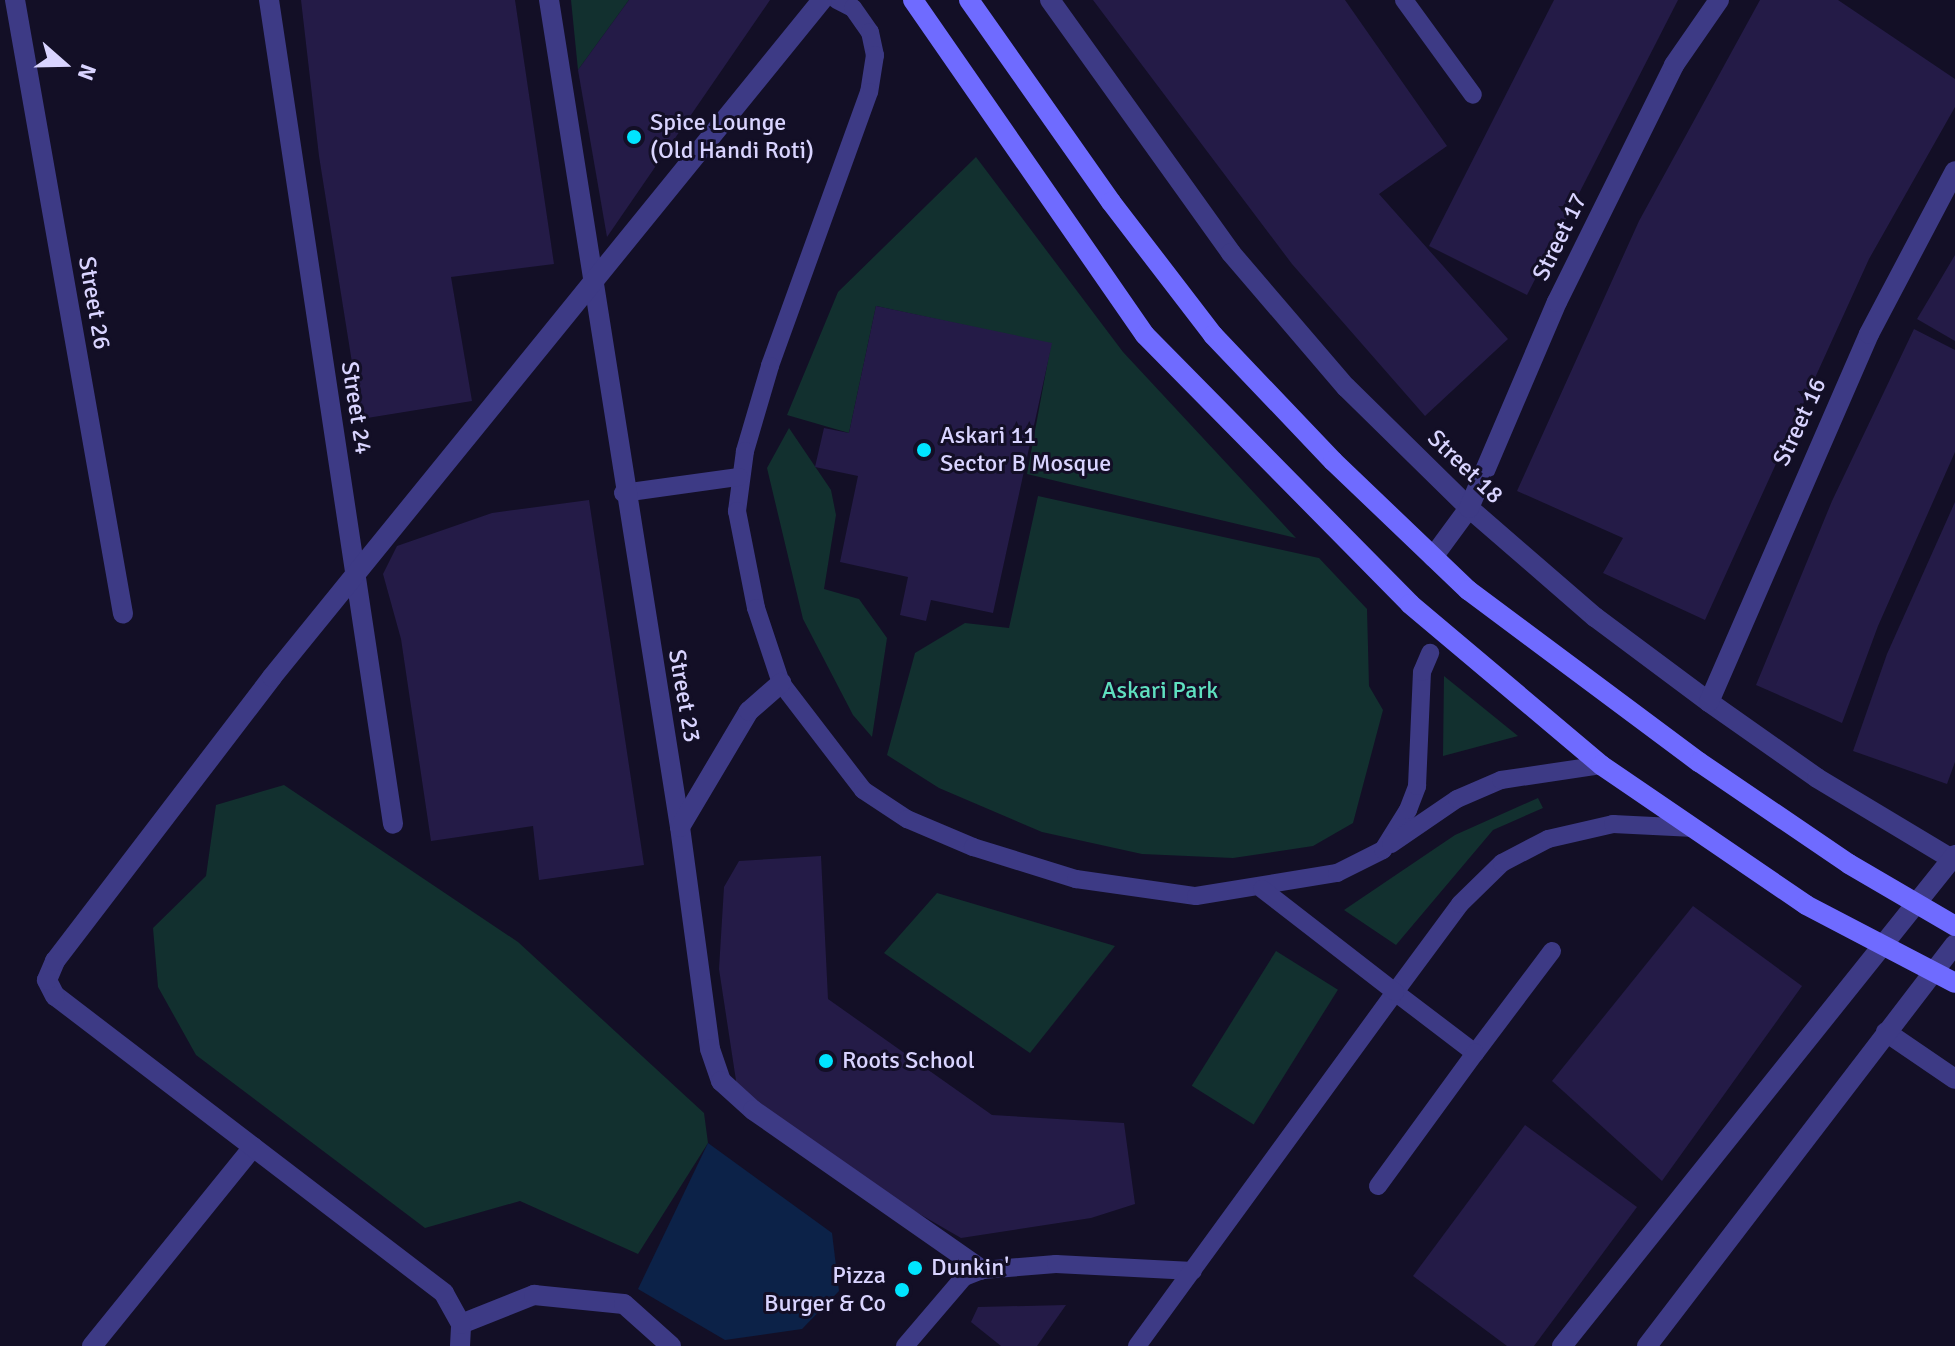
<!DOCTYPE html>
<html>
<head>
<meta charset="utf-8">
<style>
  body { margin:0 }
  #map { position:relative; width:1955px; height:1346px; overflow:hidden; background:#130f26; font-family:Signika,sans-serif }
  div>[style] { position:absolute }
  .green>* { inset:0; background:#12302f; transform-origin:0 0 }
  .water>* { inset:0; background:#0c2248 }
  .building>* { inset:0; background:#241b47 }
  .lane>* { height:18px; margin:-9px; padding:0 9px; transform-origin:9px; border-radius:9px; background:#3d3a85 }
  .street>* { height:20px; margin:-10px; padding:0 10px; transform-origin:10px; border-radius:10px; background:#3d3a85 }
  .secondary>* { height:20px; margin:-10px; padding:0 10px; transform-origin:10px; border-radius:10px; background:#6f6bff }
  .dots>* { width:22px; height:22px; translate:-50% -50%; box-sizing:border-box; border:4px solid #130f26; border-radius:50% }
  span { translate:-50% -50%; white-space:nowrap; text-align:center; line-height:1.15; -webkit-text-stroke:6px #130f26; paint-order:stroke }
  .poi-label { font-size:24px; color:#d9d4ff }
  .left { translate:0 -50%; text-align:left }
  .right { translate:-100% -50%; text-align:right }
  .street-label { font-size:24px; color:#d9d4ff }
  .park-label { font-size:24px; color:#5fe0c0 }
  .north { position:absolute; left:24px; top:24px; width:80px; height:80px; -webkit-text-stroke:6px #130f26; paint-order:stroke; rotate:110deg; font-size:22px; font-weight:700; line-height:32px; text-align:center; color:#d9d4ff }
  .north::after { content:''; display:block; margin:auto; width:28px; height:36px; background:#d9d4ff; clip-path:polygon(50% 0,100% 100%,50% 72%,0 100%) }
</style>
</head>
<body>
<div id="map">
  <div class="green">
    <div style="clip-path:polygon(571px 0,629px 0,578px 70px)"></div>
    <div style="clip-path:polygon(976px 157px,1123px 352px,1296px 538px,1027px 474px,1051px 344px,876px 306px,849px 433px,787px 415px,838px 292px)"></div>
    <div style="clip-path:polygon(789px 428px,831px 490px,836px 515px,824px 589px,859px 599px,887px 638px,872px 737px,853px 715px,803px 619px,767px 468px)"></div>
    <div style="clip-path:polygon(1038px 496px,1319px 558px,1367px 609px,1369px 686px,1383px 710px,1353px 823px,1313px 846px,1233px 858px,1142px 854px,1042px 832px,939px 788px,887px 755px,915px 653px,965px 623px,1009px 628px)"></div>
    <div style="clip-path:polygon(1444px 676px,1518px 736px,1443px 756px)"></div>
    <div style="clip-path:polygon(284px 785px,518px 942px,704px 1113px,708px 1143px,638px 1254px,520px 1201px,425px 1228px,196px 1055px,158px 987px,153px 928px,206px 876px,216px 805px)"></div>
    <div style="clip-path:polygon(1538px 798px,1543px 808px,1493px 830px,1396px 945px,1344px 910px,1455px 835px)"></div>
    <div style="clip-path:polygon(937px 893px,1115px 946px,1030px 1053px,884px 953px)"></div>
    <div style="left:1276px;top:951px;width:73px;height:159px;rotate:32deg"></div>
  </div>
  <div class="water">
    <div style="clip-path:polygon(708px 1143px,832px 1233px,839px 1291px,802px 1329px,725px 1340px,638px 1289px)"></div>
  </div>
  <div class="building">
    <div style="clip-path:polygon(301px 0,515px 0,554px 264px,451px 277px,472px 401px,361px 419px,319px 156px)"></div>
    <div style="clip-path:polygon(629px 0,770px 0,607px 237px,578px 70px)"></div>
    <div style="clip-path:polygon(1093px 0,1345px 0,1447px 146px,1379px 194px,1508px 339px,1425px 416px,1292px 264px)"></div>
    <div style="clip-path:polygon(1554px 0,1678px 0,1527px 295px,1429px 246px)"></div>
    <div style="clip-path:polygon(1760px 0,1838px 0,1955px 79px,1955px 107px,1869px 259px,1705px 620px,1603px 573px,1623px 538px,1517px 491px,1639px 221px)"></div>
    <div style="clip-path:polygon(1955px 255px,1955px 341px,1917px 319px)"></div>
    <div style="clip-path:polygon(876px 306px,1052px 343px,993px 613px,931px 600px,926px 621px,900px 615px,908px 577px,840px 562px,858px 476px,815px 467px,824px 428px,849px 433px)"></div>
    <div style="clip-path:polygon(1914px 329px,1955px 350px,1955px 452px,1878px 626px,1842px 723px,1756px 685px,1832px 501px)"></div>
    <div style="clip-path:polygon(589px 500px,644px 865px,539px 880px,533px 826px,431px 841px,401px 639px,383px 574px,397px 546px,492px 513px)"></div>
    <div style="clip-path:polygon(1955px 502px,1955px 762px,1947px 784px,1853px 751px,1887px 654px)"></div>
    <div style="clip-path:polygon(821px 856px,828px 999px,992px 1115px,1124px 1123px,1135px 1204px,1091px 1218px,961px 1238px,878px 1190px,737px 1087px,719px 969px,724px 887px,739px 861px)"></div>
    <div style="clip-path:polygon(1693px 906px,1802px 986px,1662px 1181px,1552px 1081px)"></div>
    <div style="clip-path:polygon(1525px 1125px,1637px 1207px,1534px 1346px,1507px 1346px,1413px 1276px)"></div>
    <div style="clip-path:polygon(1066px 1305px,1037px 1346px,1001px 1346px,971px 1322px,978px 1307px)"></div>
  </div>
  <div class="lane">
    <div style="left:837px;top:0;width:18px;rotate:27deg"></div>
    <div style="left:853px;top:8px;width:29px;rotate:55deg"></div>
    <div style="left:870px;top:32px;width:24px;rotate:78deg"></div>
    <div style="left:875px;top:55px;width:37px;rotate:99deg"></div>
    <div style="left:869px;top:92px;width:291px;rotate:109.9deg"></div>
    <div style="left:770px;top:366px;width:89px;rotate:106.4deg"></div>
    <div style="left:745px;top:451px;width:61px;rotate:97.6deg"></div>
    <div style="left:737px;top:511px;width:99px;rotate:78.9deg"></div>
    <div style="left:756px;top:608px;width:79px;rotate:71.6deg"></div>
    <div style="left:781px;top:683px;width:135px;rotate:52.5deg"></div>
    <div style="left:863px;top:790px;width:53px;rotate:33.4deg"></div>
    <div style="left:907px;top:819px;width:72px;rotate:23deg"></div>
    <div style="left:973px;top:847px;width:108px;rotate:17.3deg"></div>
    <div style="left:1076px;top:879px;width:121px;rotate:8.1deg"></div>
    <div style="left:1196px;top:896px;width:143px;rotate:-9.3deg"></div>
    <div style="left:1337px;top:873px;width:51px;rotate:-26.6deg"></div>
    <div style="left:1383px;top:850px;width:47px;rotate:-58deg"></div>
    <div style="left:1408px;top:810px;width:26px;rotate:-69deg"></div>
    <div style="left:1417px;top:786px;width:114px;rotate:-87.5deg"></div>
    <div style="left:1422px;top:672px;width:21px;rotate:-67deg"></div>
    <div style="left:1404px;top:0;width:117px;rotate:54deg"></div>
    <div style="left:623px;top:493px;width:117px;rotate:-7.9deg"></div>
    <div style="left:1391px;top:844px;width:80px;rotate:-34.3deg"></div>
    <div style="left:1457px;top:799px;width:48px;rotate:-23.4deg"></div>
    <div style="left:1501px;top:780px;width:101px;rotate:-8.5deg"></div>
    <div style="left:1552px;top:951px;width:128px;rotate:127deg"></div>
    <div style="left:1475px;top:1053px;width:101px;rotate:-142.7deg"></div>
    <div style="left:1395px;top:992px;width:109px;rotate:-53.5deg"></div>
    <div style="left:1460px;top:904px;width:59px;rotate:-44.3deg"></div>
    <div style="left:1502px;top:863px;width:52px;rotate:-27.6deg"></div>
    <div style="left:1548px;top:839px;width:67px;rotate:-13deg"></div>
    <div style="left:1613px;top:824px;width:81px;rotate:2.8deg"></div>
    <div style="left:1378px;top:1186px;width:165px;rotate:-53.9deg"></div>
    <div style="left:905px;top:1346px;width:91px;rotate:-49.5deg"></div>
    <div style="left:964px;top:1277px;width:19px;rotate:-21deg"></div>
    <div style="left:982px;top:1270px;width:74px;rotate:-4.6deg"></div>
    <div style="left:1056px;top:1264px;width:137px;rotate:2.9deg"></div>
    <div style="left:1137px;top:1346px;width:438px;rotate:-53.9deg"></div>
    <div style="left:1395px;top:992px;width:168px;rotate:-142.2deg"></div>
  </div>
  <div class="street">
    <div style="left:15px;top:0;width:623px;rotate:80.02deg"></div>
    <div style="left:269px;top:0;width:833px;rotate:81.44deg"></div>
    <div style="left:549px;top:0;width:837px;rotate:81deg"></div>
    <div style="left:680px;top:827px;width:224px;rotate:82.3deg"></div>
    <div style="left:710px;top:1049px;width:34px;rotate:71deg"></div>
    <div style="left:721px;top:1081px;width:43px;rotate:42.2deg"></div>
    <div style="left:753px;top:1110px;width:279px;rotate:34.9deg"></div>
    <div style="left:1050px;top:0;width:311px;rotate:54.4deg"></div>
    <div style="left:1231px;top:253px;width:177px;rotate:49.4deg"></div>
    <div style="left:1346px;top:387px;width:173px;rotate:44.5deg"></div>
    <div style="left:1469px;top:508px;width:167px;rotate:40.9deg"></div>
    <div style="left:1595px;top:617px;width:142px;rotate:36.7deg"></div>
    <div style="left:1709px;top:702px;width:132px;rotate:35.1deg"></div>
    <div style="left:1817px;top:778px;width:161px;rotate:31deg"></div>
    <div style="left:1433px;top:557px;width:61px;rotate:-53.7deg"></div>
    <div style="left:1469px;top:508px;width:224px;rotate:-66.9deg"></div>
    <div style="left:1557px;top:302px;width:264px;rotate:-63.7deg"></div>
    <div style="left:1674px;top:65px;width:79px;rotate:-55.3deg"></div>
    <div style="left:1709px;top:702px;width:401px;rotate:-66.5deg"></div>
    <div style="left:1869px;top:334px;width:184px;rotate:-62.2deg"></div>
    <div style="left:680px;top:827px;width:135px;rotate:-59.3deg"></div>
    <div style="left:749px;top:711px;width:43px;rotate:-41.2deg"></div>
    <div style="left:1886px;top:1032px;width:83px;rotate:34.3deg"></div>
    <div style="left:461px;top:1324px;width:79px;rotate:-21.7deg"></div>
    <div style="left:534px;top:1295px;width:90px;rotate:5.7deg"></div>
    <div style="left:624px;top:1304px;width:63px;rotate:41.8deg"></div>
    <div style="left:92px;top:1346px;width:256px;rotate:-51deg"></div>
    <div style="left:460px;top:1346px;width:22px;rotate:-87deg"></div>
    <div style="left:461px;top:1324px;width:35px;rotate:-119deg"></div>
    <div style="left:444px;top:1293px;width:489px;rotate:-142.6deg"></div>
    <div style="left:55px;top:996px;width:18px;rotate:-117deg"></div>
    <div style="left:47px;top:980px;width:21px;rotate:-67deg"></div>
    <div style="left:55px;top:961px;width:357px;rotate:-52.6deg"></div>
    <div style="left:272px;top:677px;width:872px;rotate:-50.91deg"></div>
    <div style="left:1562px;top:1346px;width:629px;rotate:-51.33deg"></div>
    <div style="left:1647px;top:1346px;width:506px;rotate:-52.54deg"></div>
  </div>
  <div class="secondary">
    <div style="left:913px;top:0;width:407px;rotate:55.3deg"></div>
    <div style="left:1145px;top:335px;width:378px;rotate:45.4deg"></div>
    <div style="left:1410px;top:604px;width:250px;rotate:40.1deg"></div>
    <div style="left:1601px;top:765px;width:248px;rotate:34.3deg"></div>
    <div style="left:1806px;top:905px;width:168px;rotate:27.6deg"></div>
    <div style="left:969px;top:0;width:247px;rotate:54.9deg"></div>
    <div style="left:1111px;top:202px;width:168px;rotate:52.5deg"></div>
    <div style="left:1213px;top:335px;width:174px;rotate:46.4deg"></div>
    <div style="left:1333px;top:461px;width:187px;rotate:43.7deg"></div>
    <div style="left:1468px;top:590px;width:288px;rotate:36.7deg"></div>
    <div style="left:1699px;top:762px;width:181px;rotate:34.2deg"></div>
    <div style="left:1849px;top:864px;width:123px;rotate:30.3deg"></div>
  </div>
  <div class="dots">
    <div style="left:634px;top:137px;background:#00e5ff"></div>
    <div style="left:924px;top:450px;background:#00e5ff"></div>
    <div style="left:826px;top:1061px;background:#00e5ff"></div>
    <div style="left:915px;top:1268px;background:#00e5ff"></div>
    <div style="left:902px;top:1290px;background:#00e5ff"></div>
  </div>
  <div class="poi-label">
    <span class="left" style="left:650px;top:137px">Spice Lounge<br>(Old Handi Roti)</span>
    <span class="left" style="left:940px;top:450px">Askari 11<br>Sector B Mosque</span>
    <span class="left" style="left:842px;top:1061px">Roots School</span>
    <span class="left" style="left:931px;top:1268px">Dunkin'</span>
    <span class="right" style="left:886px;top:1290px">Pizza<br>Burger &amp; Co</span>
  </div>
  <div class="street-label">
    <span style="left:1560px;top:237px;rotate:-64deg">Street 17</span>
    <span style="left:94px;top:303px;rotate:80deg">Street 26</span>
    <span style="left:356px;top:408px;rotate:81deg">Street 24</span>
    <span style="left:1800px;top:422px;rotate:-65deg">Street 16</span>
    <span style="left:1465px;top:467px;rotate:44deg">Street 18</span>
    <span style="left:684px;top:696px;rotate:80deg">Street 23</span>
  </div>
  <div class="park-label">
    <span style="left:1160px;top:691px">Askari Park</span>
  </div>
  <div class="north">N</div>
</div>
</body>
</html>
